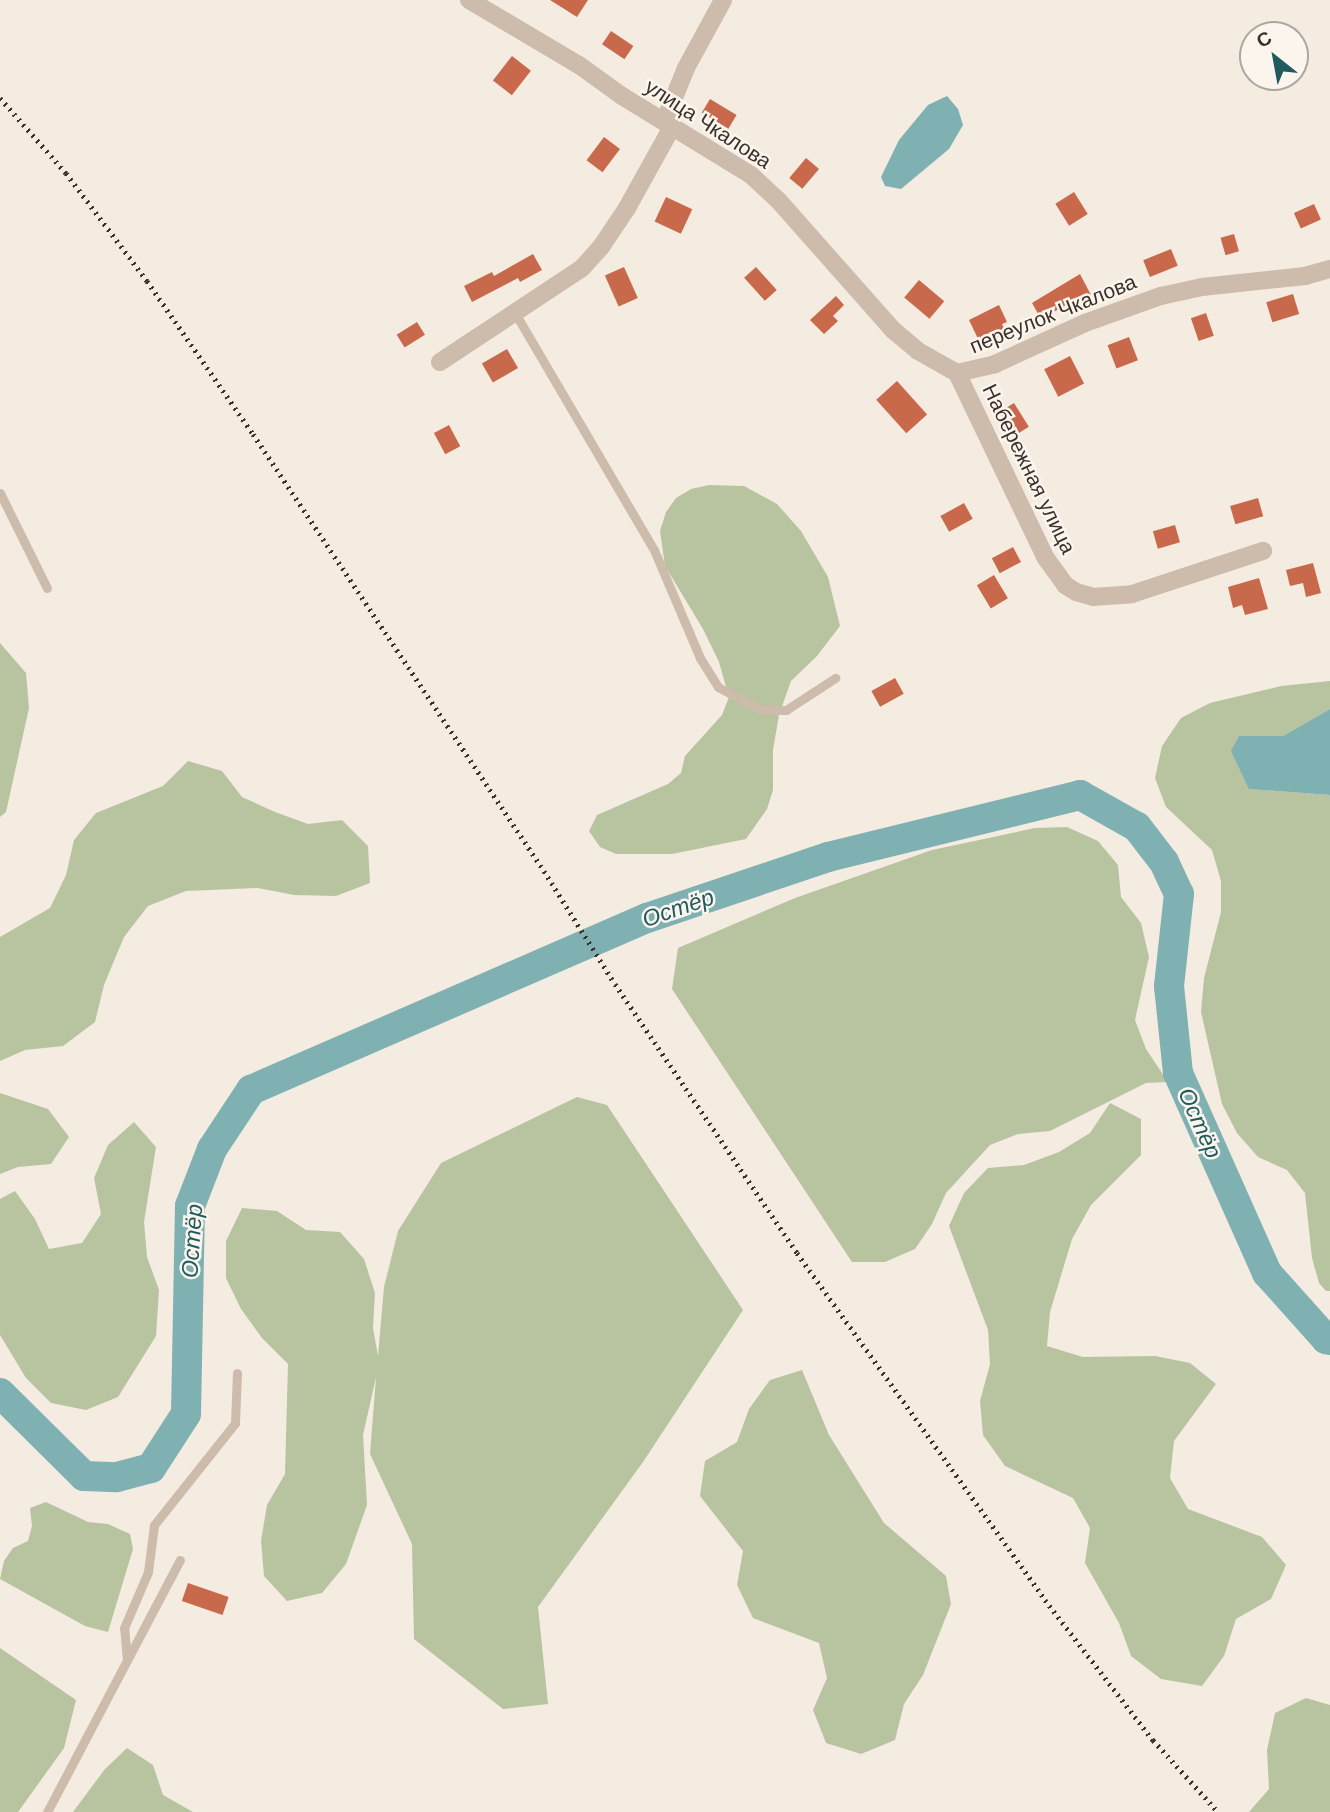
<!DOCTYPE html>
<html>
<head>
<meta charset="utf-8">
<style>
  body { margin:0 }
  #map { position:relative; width:1330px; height:1812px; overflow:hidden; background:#f4ebe1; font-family:Arial,sans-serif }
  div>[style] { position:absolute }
  .green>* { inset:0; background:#b8c4a0 }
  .water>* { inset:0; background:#7fb0b2 }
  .river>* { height:30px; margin:-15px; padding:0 15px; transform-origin:15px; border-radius:15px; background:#7fb0b2 }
  .building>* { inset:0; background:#c8694b; transform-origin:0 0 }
  .lane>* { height:9px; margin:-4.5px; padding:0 4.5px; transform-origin:4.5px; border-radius:4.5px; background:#cdbbac }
  .street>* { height:18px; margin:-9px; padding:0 9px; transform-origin:9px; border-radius:9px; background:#cdbbac }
  .rail>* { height:5px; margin-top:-2.5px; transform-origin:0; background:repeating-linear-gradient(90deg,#3b302b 0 2px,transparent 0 7px) }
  span { translate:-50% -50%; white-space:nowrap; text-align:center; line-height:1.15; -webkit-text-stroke:5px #fbf5ee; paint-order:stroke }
  .street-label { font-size:21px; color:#3b302b }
  .water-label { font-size:23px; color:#1f5a5e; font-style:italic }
  .north { position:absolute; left:1239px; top:21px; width:70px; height:70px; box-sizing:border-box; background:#fbf5ee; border:2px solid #aea6a0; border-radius:50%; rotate:329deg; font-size:19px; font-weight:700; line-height:28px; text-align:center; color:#3b302b }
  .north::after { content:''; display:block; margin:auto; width:24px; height:32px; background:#1f5a5e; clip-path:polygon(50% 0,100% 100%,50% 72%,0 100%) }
</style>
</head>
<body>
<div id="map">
  <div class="green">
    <div style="clip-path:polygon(709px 485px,744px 486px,777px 504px,801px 531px,828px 577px,840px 626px,817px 656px,791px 681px,779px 715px,773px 750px,773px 790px,767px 809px,746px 839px,672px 854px,616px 854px,600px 847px,589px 831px,597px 815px,668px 784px,681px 773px,685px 756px,722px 715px,729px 697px,719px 662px,703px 629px,665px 566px,660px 531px,666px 512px,676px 498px,691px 489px)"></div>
    <div style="clip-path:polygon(0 643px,26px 673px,29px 708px,6px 812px,0 817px)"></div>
    <div style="clip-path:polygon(1330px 681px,1330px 709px,1283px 736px,1239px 736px,1250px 789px,1330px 795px,1330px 1291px,1326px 1291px,1319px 1283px,1312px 1258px,1305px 1193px,1287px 1170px,1258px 1157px,1237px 1133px,1222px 1104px,1201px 1012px,1204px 978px,1221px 912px,1221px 881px,1212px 850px,1166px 807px,1155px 778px,1162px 746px,1181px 718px,1210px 703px,1281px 686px)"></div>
    <div style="clip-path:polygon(188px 761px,222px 771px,242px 797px,275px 812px,308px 824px,342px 820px,368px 846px,370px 883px,336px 896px,294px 895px,258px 888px,186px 891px,148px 906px,124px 937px,104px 985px,95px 1022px,63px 1046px,25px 1050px,0 1061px,0 937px,50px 908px,66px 875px,74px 840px,96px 813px,163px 786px)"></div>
    <div style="clip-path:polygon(1067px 827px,1098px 841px,1118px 865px,1121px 897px,1141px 923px,1149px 957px,1135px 1020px,1146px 1049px,1168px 1082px,1146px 1083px,1050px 1131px,1018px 1134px,990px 1145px,946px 1193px,932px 1224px,915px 1249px,885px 1262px,852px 1262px,672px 989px,678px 948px,795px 898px,932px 850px,1035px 828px)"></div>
    <div style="clip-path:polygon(0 1093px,48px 1109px,69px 1137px,51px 1164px,18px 1167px,0 1174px)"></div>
    <div style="clip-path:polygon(577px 1097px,607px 1105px,743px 1310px,643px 1462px,538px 1607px,548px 1704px,503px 1709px,414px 1639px,412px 1544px,370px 1454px,376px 1377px,363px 1435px,367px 1505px,346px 1564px,322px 1593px,287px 1601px,264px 1576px,261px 1541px,267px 1505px,285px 1474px,288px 1364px,262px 1338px,241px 1309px,226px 1278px,226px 1241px,242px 1208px,277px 1211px,306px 1230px,340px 1232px,364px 1259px,375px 1293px,373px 1328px,378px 1356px,384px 1287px,398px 1231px,441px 1163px)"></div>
    <div style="clip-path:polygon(1110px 1103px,1141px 1119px,1141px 1155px,1091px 1205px,1072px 1239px,1050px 1312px,1047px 1346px,1083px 1357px,1155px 1356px,1190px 1363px,1216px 1384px,1174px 1441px,1170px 1478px,1188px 1509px,1262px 1537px,1286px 1565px,1271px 1599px,1236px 1619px,1224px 1656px,1202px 1686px,1161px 1679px,1131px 1656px,1119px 1623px,1085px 1563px,1090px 1528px,1073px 1498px,1005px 1466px,983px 1435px,980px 1401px,990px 1364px,988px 1330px,949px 1226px,964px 1193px,988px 1168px,1024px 1165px,1059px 1152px,1090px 1133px)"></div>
    <div style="clip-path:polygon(134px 1122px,156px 1147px,144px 1222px,147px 1257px,159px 1290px,156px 1336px,118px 1397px,86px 1410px,51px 1403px,26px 1378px,0 1335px,0 1199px,15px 1191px,35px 1219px,49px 1249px,82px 1243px,101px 1214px,94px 1178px,108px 1145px)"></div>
    <div style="clip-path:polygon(802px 1370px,829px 1435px,884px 1523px,946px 1576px,951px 1604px,923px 1675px,904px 1704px,895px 1740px,861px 1754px,826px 1743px,813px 1710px,827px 1678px,819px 1643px,753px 1618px,737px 1585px,743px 1551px,700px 1496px,705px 1461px,737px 1442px,749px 1409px,770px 1380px)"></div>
    <div style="clip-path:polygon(46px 1502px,88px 1522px,108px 1524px,130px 1534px,133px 1549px,108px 1632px,85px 1626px,0 1579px,4px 1561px,13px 1548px,28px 1541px,32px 1526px,30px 1508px)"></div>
    <div style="clip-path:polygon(0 1648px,76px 1700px,64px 1748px,18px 1812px,0 1812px)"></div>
    <div style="clip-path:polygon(1306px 1698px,1330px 1705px,1330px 1812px,1249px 1812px,1269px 1789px,1267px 1750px,1275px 1713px)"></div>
    <div style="clip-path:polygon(127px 1748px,153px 1765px,163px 1795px,193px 1812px,73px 1812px,105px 1769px)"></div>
  </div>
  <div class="water">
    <div style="clip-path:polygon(947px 96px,958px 109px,963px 125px,949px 149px,901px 189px,885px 186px,881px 177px,899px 140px,928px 105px)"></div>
    <div style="clip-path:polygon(1330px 709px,1330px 795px,1249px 789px,1231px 751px,1239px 736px,1283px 736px)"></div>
  </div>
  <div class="river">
    <div style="left:0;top:1393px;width:118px;rotate:44.7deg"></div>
    <div style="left:84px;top:1476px;width:33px;rotate:2deg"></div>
    <div style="left:117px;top:1477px;width:35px;rotate:-15deg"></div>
    <div style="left:151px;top:1468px;width:64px;rotate:-57.1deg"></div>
    <div style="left:186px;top:1414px;width:208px;rotate:-88.9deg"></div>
    <div style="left:190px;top:1206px;width:61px;rotate:-68.9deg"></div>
    <div style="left:212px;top:1149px;width:71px;rotate:-56.5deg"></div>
    <div style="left:251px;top:1090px;width:432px;rotate:-23.5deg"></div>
    <div style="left:647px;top:918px;width:191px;rotate:-18.6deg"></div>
    <div style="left:828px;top:857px;width:260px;rotate:-13.8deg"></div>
    <div style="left:1080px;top:795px;width:65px;rotate:29.3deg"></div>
    <div style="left:1137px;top:827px;width:44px;rotate:52.4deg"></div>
    <div style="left:1164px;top:862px;width:35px;rotate:65deg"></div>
    <div style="left:1179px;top:894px;width:93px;rotate:96.2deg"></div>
    <div style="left:1169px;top:986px;width:87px;rotate:84.1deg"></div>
    <div style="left:1178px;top:1073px;width:219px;rotate:66deg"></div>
    <div style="left:1267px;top:1273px;width:89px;rotate:48.2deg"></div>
    <div style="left:1326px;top:1339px;width:4px;rotate:14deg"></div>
  </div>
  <div class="building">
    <div style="clip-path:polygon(550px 0,588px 0,577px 17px)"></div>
    <div style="left:611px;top:31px;width:27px;height:16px;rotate:34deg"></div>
    <div style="left:512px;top:56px;width:24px;height:31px;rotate:38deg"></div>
    <div style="left:710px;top:99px;width:31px;height:16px;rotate:31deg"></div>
    <div style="left:604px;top:137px;width:20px;height:29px;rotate:37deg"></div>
    <div style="left:806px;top:158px;width:17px;height:26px;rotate:40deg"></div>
    <div style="left:1074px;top:192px;width:26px;height:22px;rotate:58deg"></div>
    <div style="left:666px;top:197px;width:29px;height:27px;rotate:25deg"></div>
    <div style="left:1314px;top:204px;width:17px;height:22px;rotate:66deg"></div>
    <div style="left:1234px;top:234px;width:18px;height:14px;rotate:74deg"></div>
    <div style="left:1171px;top:249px;width:18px;height:30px;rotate:68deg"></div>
    <div style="clip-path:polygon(533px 254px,542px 270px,520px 282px,518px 278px,472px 302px,464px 286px,492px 272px,494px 276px)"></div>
    <div style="left:624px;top:267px;width:34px;height:21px;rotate:66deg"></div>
    <div style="left:756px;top:267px;width:31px;height:16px;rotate:48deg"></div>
    <div style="clip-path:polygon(1080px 274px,1091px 295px,1076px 303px,1075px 300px,1041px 319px,1032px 303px)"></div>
    <div style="left:919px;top:280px;width:33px;height:23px;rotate:40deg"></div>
    <div style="left:1293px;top:294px;width:21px;height:28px;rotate:73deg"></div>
    <div style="clip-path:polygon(836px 296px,844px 305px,833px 316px,838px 321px,824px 334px,810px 320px)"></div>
    <div style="clip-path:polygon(999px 305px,1007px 322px,1002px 324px,1006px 333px,981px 345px,969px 320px)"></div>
    <div style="left:1206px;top:313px;width:24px;height:16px;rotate:71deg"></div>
    <div style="left:417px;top:322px;width:15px;height:24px;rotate:58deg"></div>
    <div style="left:1129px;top:337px;width:25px;height:23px;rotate:69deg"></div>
    <div style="left:507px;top:349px;width:22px;height:29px;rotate:60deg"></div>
    <div style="left:1070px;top:356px;width:31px;height:29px;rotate:63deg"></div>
    <div style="left:897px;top:381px;width:45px;height:28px;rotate:48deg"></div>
    <div style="left:1014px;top:403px;width:28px;height:17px;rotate:58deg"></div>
    <div style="left:449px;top:425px;width:24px;height:17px;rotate:62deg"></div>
    <div style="left:1258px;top:498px;width:19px;height:29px;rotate:74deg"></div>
    <div style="left:964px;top:503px;width:18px;height:27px;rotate:61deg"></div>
    <div style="left:1175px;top:525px;width:18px;height:23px;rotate:74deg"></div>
    <div style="left:1013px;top:547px;width:17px;height:24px;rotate:62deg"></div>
    <div style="clip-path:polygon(1313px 563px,1321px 593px,1306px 597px,1303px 583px,1290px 586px,1286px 570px)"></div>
    <div style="left:994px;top:575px;width:27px;height:20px;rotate:59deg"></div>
    <div style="clip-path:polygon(1259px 578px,1268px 609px,1245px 615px,1242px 605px,1233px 608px,1228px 587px)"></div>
    <div style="left:895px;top:678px;width:18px;height:27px;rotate:61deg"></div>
    <div style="left:188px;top:1583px;width:43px;height:19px;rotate:19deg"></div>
  </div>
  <div class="lane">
    <div style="left:515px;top:313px;width:275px;rotate:59.6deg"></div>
    <div style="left:654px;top:550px;width:117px;rotate:66.9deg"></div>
    <div style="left:700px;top:658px;width:34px;rotate:58deg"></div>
    <div style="left:718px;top:687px;width:50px;rotate:27.6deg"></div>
    <div style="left:762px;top:710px;width:24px"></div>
    <div style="left:786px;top:710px;width:59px;rotate:-33.1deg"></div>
    <div style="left:0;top:493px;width:106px;rotate:63.7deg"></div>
    <div style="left:127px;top:1660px;width:32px;rotate:-95deg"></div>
    <div style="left:124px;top:1628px;width:61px;rotate:-66.8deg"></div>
    <div style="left:148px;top:1572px;width:47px;rotate:-82.7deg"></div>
    <div style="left:154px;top:1525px;width:130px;rotate:-51.5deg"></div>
    <div style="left:235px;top:1423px;width:50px;rotate:-87.7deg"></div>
    <div style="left:47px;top:1812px;width:285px;rotate:-62.2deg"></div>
  </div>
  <div class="street">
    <div style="left:469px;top:0;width:128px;rotate:30.6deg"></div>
    <div style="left:579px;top:65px;width:53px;rotate:35.8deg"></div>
    <div style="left:622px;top:96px;width:151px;rotate:31.5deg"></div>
    <div style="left:751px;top:175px;width:37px;rotate:43deg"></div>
    <div style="left:778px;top:200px;width:174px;rotate:48.5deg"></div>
    <div style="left:893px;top:330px;width:33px;rotate:40deg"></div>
    <div style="left:918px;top:351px;width:45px;rotate:29.4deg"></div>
    <div style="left:957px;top:373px;width:39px;rotate:-13deg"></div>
    <div style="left:995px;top:364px;width:99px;rotate:-24.5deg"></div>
    <div style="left:1085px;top:323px;width:81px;rotate:-19.6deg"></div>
    <div style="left:1161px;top:296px;width:42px;rotate:-12.4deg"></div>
    <div style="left:1202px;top:287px;width:104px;rotate:-6.1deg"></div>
    <div style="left:1305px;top:276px;width:26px;rotate:-16deg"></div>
    <div style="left:664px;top:122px;width:58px;rotate:-67.8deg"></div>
    <div style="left:686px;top:68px;width:77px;rotate:-61.4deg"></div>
    <div style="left:440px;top:362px;width:170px;rotate:-33.5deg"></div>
    <div style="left:582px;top:268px;width:28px;rotate:-48deg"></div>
    <div style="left:601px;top:247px;width:47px;rotate:-56.3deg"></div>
    <div style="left:627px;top:208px;width:93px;rotate:-60.9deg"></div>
    <div style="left:957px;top:373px;width:204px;rotate:64.4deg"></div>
    <div style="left:1045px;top:557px;width:34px;rotate:54deg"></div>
    <div style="left:1065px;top:585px;width:13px;rotate:32deg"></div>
    <div style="left:1076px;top:592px;width:18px;rotate:16deg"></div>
    <div style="left:1093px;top:597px;width:39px;rotate:-4deg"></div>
    <div style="left:1132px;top:594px;width:138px;rotate:-18.2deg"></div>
  </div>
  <div class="rail">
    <div style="left:0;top:98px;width:100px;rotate:48.7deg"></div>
    <div style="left:66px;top:173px;width:135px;rotate:53.1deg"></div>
    <div style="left:147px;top:281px;width:186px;rotate:55.3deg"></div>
    <div style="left:253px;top:434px;width:525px;rotate:56.34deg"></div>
    <div style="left:544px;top:871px;width:133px;rotate:57.9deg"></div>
    <div style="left:615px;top:984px;width:325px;rotate:55.9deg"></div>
    <div style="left:797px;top:1253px;width:427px;rotate:54.4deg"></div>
    <div style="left:1045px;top:1600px;width:177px;rotate:52.4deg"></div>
    <div style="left:1153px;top:1740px;width:97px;rotate:47.9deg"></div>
  </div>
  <div class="street-label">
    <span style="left:708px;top:124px;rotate:33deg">улица Чкалова</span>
    <span style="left:1053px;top:314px;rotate:-22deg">переулок Чкалова</span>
    <span style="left:1029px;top:469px;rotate:64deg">Набережная улица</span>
  </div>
  <div class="water-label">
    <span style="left:678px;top:908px;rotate:-19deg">Остёр</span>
    <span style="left:1200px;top:1123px;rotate:66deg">Остёр</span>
    <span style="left:192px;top:1241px;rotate:-86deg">Остёр</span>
  </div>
  <div class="north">С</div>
</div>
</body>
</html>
